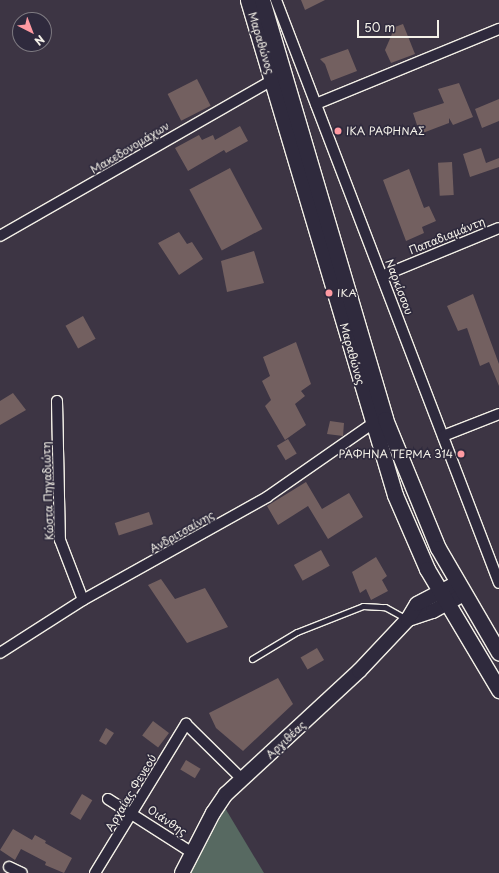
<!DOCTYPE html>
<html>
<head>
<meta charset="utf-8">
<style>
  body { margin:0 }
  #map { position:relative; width:499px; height:873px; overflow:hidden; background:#3d3544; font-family:"Playpen Sans",sans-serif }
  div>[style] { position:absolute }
  .green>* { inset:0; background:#576961 }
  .building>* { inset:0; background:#736060; transform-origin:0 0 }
  .roads { filter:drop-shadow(1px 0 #f4f1e8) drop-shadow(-1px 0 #f4f1e8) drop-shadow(0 1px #f4f1e8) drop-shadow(0 -1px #f4f1e8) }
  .lane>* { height:5px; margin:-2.5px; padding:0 2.5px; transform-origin:2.5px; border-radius:2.5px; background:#2f2a3d }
  .street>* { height:10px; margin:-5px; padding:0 5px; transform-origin:5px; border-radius:5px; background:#2f2a3d }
  .secondary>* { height:14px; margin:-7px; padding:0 7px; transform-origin:7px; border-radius:7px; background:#2f2a3d }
  .primary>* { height:15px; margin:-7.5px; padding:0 7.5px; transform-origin:7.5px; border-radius:7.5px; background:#2f2a3d }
  .dots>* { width:11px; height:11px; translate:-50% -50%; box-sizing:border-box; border:2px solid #2f2a3d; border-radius:50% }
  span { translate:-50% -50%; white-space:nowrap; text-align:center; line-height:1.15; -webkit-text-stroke:3.5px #2f2a3d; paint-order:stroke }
  .street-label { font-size:11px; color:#f4f1e8 }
  .poi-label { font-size:11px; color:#f4f1e8 }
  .left { translate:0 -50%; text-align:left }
  .right { translate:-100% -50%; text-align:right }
  .north { position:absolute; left:12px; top:12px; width:40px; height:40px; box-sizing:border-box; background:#2f2a3d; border:1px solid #7e7a81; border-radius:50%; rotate:138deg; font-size:11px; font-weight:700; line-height:16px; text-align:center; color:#f4f1e8 }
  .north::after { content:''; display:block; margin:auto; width:14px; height:18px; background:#ff9aa2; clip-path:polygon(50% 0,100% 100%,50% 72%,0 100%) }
  .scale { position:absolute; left:357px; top:20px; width:82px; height:18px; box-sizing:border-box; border:2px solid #f4f1e8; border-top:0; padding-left:5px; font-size:12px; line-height:14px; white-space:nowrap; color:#f4f1e8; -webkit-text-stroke:3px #2f2a3d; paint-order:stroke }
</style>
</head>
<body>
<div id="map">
  <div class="green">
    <div style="clip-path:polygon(225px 808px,264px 873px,191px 873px)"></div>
  </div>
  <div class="building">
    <div style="clip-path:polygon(301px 0,325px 0,305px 10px)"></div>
    <div style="clip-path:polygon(403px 24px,415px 54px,391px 63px,385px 50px,395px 27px)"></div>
    <div style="clip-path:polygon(348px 49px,357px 71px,331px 81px,325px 64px,320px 59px)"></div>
    <div style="left:197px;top:79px;width:30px;height:33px;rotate:63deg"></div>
    <div style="clip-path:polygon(459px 83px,473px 117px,453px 125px,449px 118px,449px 123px,420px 134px,413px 113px,444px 103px,438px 89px)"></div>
    <div style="clip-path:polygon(499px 99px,499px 121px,482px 128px,475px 109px)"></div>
    <div style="clip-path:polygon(240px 126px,248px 141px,226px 153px,224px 150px,188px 171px,175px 148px,199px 135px,202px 140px,213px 135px,215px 140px)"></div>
    <div style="clip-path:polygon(481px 148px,486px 163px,499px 158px,499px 167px,470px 177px,463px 154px)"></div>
    <div style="left:452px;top:162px;width:33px;height:14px;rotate:87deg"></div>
    <div style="left:230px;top:168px;width:69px;height:46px;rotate:62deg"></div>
    <div style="clip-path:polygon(409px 169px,424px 208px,429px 206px,436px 221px,422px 227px,424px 233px,406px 241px,383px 180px)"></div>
    <div style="clip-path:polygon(179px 232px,187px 244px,192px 242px,203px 259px,179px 275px,158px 243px)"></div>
    <div style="clip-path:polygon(254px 251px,264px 283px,227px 292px,221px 261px)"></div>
    <div style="clip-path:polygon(473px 294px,499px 364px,499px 386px,489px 362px,480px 366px,467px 328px,458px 331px,447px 306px)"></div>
    <div style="left:83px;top:316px;width:26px;height:20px;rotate:61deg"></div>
    <div style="clip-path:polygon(296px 342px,311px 384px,301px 391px,305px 396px,295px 404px,306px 425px,285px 440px,265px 406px,271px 400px,262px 381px,270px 376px,263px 357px)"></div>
    <div style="clip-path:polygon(13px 393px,26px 410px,0 425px,0 401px)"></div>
    <div style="clip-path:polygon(330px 421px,344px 423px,343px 436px,327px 434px)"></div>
    <div style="left:288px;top:439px;width:17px;height:13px;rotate:59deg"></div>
    <div style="clip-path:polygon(306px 482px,322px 509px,349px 493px,363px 517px,328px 539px,308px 506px,278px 525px,267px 506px)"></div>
    <div style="left:149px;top:512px;width:13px;height:36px;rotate:72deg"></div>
    <div style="left:321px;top:550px;width:18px;height:31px;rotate:61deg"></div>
    <div style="clip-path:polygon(376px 557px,387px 576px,382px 580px,388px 591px,371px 600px,366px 589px,360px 593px,352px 572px)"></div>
    <div style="clip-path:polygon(161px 579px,175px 599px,205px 588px,228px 627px,187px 643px,148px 585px)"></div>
    <div style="left:317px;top:648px;width:14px;height:19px;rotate:60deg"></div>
    <div style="clip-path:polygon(278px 678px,293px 704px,243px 751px,216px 728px,209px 713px)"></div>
    <div style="left:153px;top:721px;width:20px;height:18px;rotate:37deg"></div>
    <div style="clip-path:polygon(106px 728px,114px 733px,106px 745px,99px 741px)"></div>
    <div style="left:186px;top:760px;width:17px;height:11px;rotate:31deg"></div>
    <div style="left:82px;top:794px;width:12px;height:23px;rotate:31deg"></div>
    <div style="clip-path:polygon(13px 829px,32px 840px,35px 835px,46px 841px,45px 843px,72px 858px,64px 873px,45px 865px,46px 862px,21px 849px,15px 860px,0 850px)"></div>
  </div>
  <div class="roads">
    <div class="lane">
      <div style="left:252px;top:659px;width:52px;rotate:-31deg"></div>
      <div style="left:297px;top:632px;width:71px;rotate:-21.5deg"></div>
      <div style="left:363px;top:606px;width:22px;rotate:3deg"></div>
      <div style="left:385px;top:607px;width:25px;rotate:29deg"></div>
    </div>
    <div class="street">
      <div style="left:276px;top:0;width:624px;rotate:69.07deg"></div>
      <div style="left:316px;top:104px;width:198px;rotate:-22.3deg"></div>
      <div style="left:0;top:236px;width:314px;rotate:-29.8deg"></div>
      <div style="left:382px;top:276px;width:126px;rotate:-22.3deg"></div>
      <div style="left:57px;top:401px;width:139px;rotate:88.8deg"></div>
      <div style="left:60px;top:540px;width:64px;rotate:69deg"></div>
      <div style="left:443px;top:436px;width:60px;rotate:-21.4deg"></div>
      <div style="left:0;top:653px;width:98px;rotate:-32.6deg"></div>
      <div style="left:83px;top:600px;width:211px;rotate:-29.2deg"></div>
      <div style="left:267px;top:497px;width:128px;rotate:-34.8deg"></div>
      <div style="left:108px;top:799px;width:98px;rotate:32.6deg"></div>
      <div style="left:9px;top:867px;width:14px;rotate:25deg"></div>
      <div style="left:95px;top:873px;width:175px;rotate:-58.6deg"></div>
      <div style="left:186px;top:724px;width:77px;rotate:44.5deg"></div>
    </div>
    <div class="secondary">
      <div style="left:408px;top:619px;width:26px;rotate:-18deg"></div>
      <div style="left:433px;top:611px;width:35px;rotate:-29deg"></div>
      <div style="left:182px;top:873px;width:68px;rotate:-62.7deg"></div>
      <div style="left:213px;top:813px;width:23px;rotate:-56deg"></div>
      <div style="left:226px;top:794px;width:181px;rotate:-42.8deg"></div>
      <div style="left:359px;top:671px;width:71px;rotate:-46.7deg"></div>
      <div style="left:408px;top:619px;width:17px;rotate:-59deg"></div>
      <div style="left:417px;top:604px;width:45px;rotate:-27.7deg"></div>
    </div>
    <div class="primary">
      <div style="left:248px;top:0;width:516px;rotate:73.46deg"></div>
      <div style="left:395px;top:495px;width:81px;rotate:66.6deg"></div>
      <div style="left:427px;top:569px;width:141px;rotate:59.2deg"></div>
      <div style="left:262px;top:0;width:437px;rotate:73.6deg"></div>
      <div style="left:385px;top:419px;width:139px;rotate:67.7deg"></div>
      <div style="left:438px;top:548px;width:121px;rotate:59.8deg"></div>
    </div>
  </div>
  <div class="dots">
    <div style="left:338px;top:131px;background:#ff9aa2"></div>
    <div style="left:329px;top:293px;background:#ff9aa2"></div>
    <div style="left:461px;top:454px;background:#ff9aa2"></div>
  </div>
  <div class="street-label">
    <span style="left:261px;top:43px;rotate:73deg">Μαραθώνος</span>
    <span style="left:130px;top:148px;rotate:-31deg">Μακεδονομάχων</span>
    <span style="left:447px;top:236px;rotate:-22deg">Παπαδιαμάντη</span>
    <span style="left:399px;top:287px;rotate:69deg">Ναρκίσσου</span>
    <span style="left:352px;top:354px;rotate:74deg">Μαραθώνος</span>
    <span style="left:48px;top:491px;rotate:-92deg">Κώστα Πηγαδιώτη</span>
    <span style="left:182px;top:532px;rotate:-30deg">Ανδριτσαίνης</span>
    <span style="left:286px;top:740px;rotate:-43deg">Αργιθέας</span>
    <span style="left:131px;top:793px;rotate:-59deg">Αρχαίας Φενεού</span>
    <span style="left:167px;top:821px;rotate:34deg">Οιάνθης</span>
  </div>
  <div class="poi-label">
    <span class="left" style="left:346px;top:131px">ΙΚΑ ΡΑΦΗΝΑΣ</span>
    <span class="left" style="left:337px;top:293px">ΙΚΑ</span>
    <span class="right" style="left:453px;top:454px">ΡΑΦΗΝΑ ΤΕΡΜΑ 314</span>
  </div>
  <div class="north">N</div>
  <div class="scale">50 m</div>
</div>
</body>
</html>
